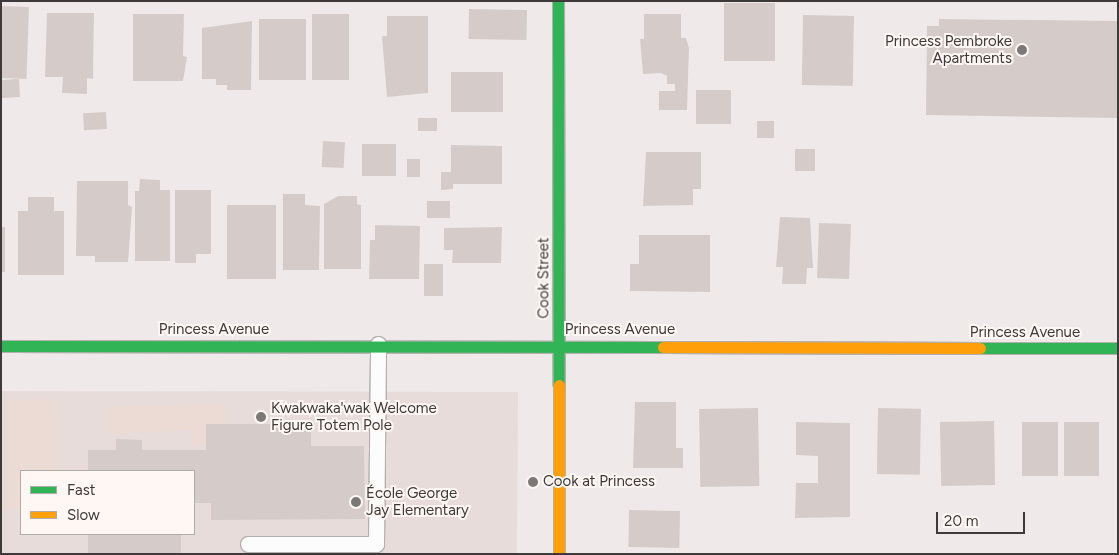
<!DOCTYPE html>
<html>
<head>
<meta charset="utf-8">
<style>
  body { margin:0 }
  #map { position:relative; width:1119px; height:555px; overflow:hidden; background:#efeae9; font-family:Figtree,sans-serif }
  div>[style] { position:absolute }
  .built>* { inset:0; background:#e7dcd9 }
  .green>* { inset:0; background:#ecdad5 }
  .building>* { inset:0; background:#d5ccc9; transform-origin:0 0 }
  .roads { filter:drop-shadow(1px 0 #b4b0af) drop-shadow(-1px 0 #b4b0af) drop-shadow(0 1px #b4b0af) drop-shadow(0 -1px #b4b0af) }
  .lane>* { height:15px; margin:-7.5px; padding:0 7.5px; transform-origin:7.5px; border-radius:7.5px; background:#fdfcfc }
  .fast>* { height:11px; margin:-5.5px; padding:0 5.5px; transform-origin:5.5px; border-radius:5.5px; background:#30b455 }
  .slow>* { height:11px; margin:-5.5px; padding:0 5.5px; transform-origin:5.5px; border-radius:5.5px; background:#ff9f0a }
  .dots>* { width:14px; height:14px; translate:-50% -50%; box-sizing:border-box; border:2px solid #fef7f4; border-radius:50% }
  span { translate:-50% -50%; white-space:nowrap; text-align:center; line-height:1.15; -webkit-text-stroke:4px #fef7f4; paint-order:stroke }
  .poi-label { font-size:15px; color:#3d3a39 }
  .right { translate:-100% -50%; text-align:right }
  .left { translate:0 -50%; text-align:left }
  .street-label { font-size:15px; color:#3d3a39 }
  .frame { position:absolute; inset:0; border:2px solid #3d3a39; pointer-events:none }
  .legend { position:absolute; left:20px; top:470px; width:175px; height:65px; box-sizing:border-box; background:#fef7f4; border:1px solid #b1aba9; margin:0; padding:6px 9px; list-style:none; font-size:15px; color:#3d3a39 }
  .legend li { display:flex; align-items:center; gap:10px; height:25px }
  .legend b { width:25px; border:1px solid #b1aba9 }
  .scale { position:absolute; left:936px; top:512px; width:89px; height:22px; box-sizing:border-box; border:2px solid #3d3a39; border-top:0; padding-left:6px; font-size:15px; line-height:18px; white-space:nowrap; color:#3d3a39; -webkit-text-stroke:4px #fef7f4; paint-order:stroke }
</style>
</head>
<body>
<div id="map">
  <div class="built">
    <div style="clip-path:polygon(evenodd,1px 391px,518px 392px,517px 554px,1px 554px,1px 391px,21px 471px,194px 471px,194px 534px,21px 534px,21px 471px)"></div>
  </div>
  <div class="green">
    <div style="clip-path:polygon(55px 399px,57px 471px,21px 471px,21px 507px,2px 508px,1px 400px)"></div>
    <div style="clip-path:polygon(226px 404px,225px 445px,192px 445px,192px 430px,106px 434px,106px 407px)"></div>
  </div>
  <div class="building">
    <div style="left:775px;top:3px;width:58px;height:51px;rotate:90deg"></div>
    <div style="left:1px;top:6px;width:28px;height:72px;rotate:2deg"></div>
    <div style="left:469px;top:9px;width:58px;height:30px;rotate:1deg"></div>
    <div style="clip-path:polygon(47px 13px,94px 13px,93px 79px,87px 78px,87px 94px,62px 93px,63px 77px,45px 77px)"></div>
    <div style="clip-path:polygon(133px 14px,184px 14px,183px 56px,187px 57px,183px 81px,133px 81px)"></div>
    <div style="left:349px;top:14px;width:66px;height:37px;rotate:90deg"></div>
    <div style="clip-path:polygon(644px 14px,681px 14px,681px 38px,686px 38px,689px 48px,687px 110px,659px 110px,659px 91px,675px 91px,675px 84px,667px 84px,667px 76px,661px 73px,643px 74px,640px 39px,644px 39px)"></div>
    <div style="left:803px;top:15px;width:51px;height:70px;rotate:1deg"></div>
    <div style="clip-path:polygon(387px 16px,428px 16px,428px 93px,387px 97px,382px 36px,387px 36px)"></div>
    <div style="left:259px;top:19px;width:47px;height:61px"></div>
    <div style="clip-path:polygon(939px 19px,1118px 21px,1118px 118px,926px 115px,927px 26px,939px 26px)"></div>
    <div style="clip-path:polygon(252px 21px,251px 90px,227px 90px,227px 85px,216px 85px,216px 79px,202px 79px,202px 28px)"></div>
    <div style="left:451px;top:72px;width:52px;height:40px"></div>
    <div style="left:19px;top:79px;width:18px;height:18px;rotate:87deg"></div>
    <div style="left:696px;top:90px;width:35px;height:34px"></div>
    <div style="left:106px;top:112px;width:17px;height:23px;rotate:87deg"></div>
    <div style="left:418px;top:118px;width:19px;height:13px"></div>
    <div style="left:757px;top:121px;width:17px;height:17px"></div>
    <div style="left:323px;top:141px;width:22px;height:26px;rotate:3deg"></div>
    <div style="left:362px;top:144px;width:34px;height:32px"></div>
    <div style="clip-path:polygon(451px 145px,502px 146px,502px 184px,453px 184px,453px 189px,441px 190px,441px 172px,451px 172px)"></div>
    <div style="left:815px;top:149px;width:22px;height:20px;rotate:90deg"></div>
    <div style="clip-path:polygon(646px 152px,701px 152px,701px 189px,693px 189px,693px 205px,643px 206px)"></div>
    <div style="left:407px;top:159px;width:13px;height:18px"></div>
    <div style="clip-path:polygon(140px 179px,160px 180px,160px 190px,170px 190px,170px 261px,135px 261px,135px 191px,139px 191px)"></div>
    <div style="clip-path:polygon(77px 181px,128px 181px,128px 205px,132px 207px,128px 262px,95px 262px,95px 256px,76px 256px)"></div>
    <div style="clip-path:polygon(175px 190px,211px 190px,211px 254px,196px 254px,196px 263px,175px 263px)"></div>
    <div style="clip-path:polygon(283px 194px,305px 194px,305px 205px,320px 206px,319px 270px,283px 270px)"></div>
    <div style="clip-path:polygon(338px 196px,357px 196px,357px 204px,361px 205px,361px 269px,324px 269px,324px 204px)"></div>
    <div style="clip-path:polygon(28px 197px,54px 197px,54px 211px,64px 211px,64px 275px,18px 275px,18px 211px,28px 211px)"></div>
    <div style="left:427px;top:201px;width:23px;height:17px"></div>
    <div style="left:227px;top:205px;width:49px;height:74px"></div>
    <div style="clip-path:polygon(780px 217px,810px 218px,813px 268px,807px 268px,806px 284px,782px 284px,783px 267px,776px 267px)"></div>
    <div style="left:819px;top:223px;width:32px;height:55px;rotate:2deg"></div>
    <div style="clip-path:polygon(375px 225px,420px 226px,419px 279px,369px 279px,370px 240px,375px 240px)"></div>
    <div style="left:5px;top:227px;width:45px;height:4px;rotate:90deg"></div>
    <div style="clip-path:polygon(502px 227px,501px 263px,452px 263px,453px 250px,444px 250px,444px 228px)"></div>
    <div style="clip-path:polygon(639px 235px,710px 235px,710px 292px,630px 291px,630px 264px,639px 264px)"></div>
    <div style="left:424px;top:264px;width:19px;height:32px"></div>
    <div style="clip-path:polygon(635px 402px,676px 402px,676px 448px,683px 448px,683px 468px,633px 468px)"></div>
    <div style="left:758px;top:408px;width:78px;height:59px;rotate:89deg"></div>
    <div style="left:878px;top:408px;width:43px;height:66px;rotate:1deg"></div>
    <div style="left:994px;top:421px;width:64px;height:54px;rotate:89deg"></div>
    <div style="clip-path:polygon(796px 422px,850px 423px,850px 517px,795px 518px,796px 483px,818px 483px,818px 456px,796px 455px)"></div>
    <div style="left:1022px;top:422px;width:36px;height:54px"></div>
    <div style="left:1064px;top:422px;width:35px;height:54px"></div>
    <div style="clip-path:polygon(206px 424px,311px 424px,311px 446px,364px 446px,365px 519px,211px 520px,211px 503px,194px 503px,194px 471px,88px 471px,88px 450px,116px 450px,116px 439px,142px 440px,142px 450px,206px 450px)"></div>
    <div style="left:629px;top:510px;width:51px;height:37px;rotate:1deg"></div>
    <div style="left:88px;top:534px;width:93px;height:20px"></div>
  </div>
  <div class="roads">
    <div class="lane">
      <div style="left:248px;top:544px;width:128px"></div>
      <div style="left:376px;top:544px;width:200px;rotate:-89.4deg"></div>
    </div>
    <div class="fast">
      <div style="left:558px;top:1px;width:384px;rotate:89.9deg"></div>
      <div style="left:1px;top:346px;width:662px;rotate:0.09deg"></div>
      <div style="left:980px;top:348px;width:138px"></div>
    </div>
    <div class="slow">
      <div style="left:663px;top:347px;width:317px;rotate:0.2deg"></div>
      <div style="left:559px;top:385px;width:169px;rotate:90deg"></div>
    </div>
  </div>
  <div class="dots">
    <div style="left:1022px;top:50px;background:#7b7877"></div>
    <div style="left:261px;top:417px;background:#7b7877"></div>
    <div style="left:533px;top:482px;background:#7b7877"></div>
    <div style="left:356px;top:502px;background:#7b7877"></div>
  </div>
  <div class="poi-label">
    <span class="right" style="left:1012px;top:50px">Princess Pembroke<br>Apartments</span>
    <span class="left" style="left:271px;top:417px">Kwakwaka'wak Welcome<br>Figure Totem Pole</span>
    <span class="left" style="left:543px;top:482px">Cook at Princess</span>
    <span class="left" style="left:366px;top:502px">École George<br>Jay Elementary</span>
  </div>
  <div class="street-label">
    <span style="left:544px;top:278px;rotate:-90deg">Cook Street</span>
    <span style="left:214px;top:330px">Princess Avenue</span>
    <span style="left:620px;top:330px">Princess Avenue</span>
    <span style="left:1025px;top:333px">Princess Avenue</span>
  </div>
  <div class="frame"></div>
  <ul class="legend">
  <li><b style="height:6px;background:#30b455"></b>Fast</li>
  <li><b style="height:6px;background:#ff9f0a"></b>Slow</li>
  </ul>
  <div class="scale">20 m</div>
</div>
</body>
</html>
